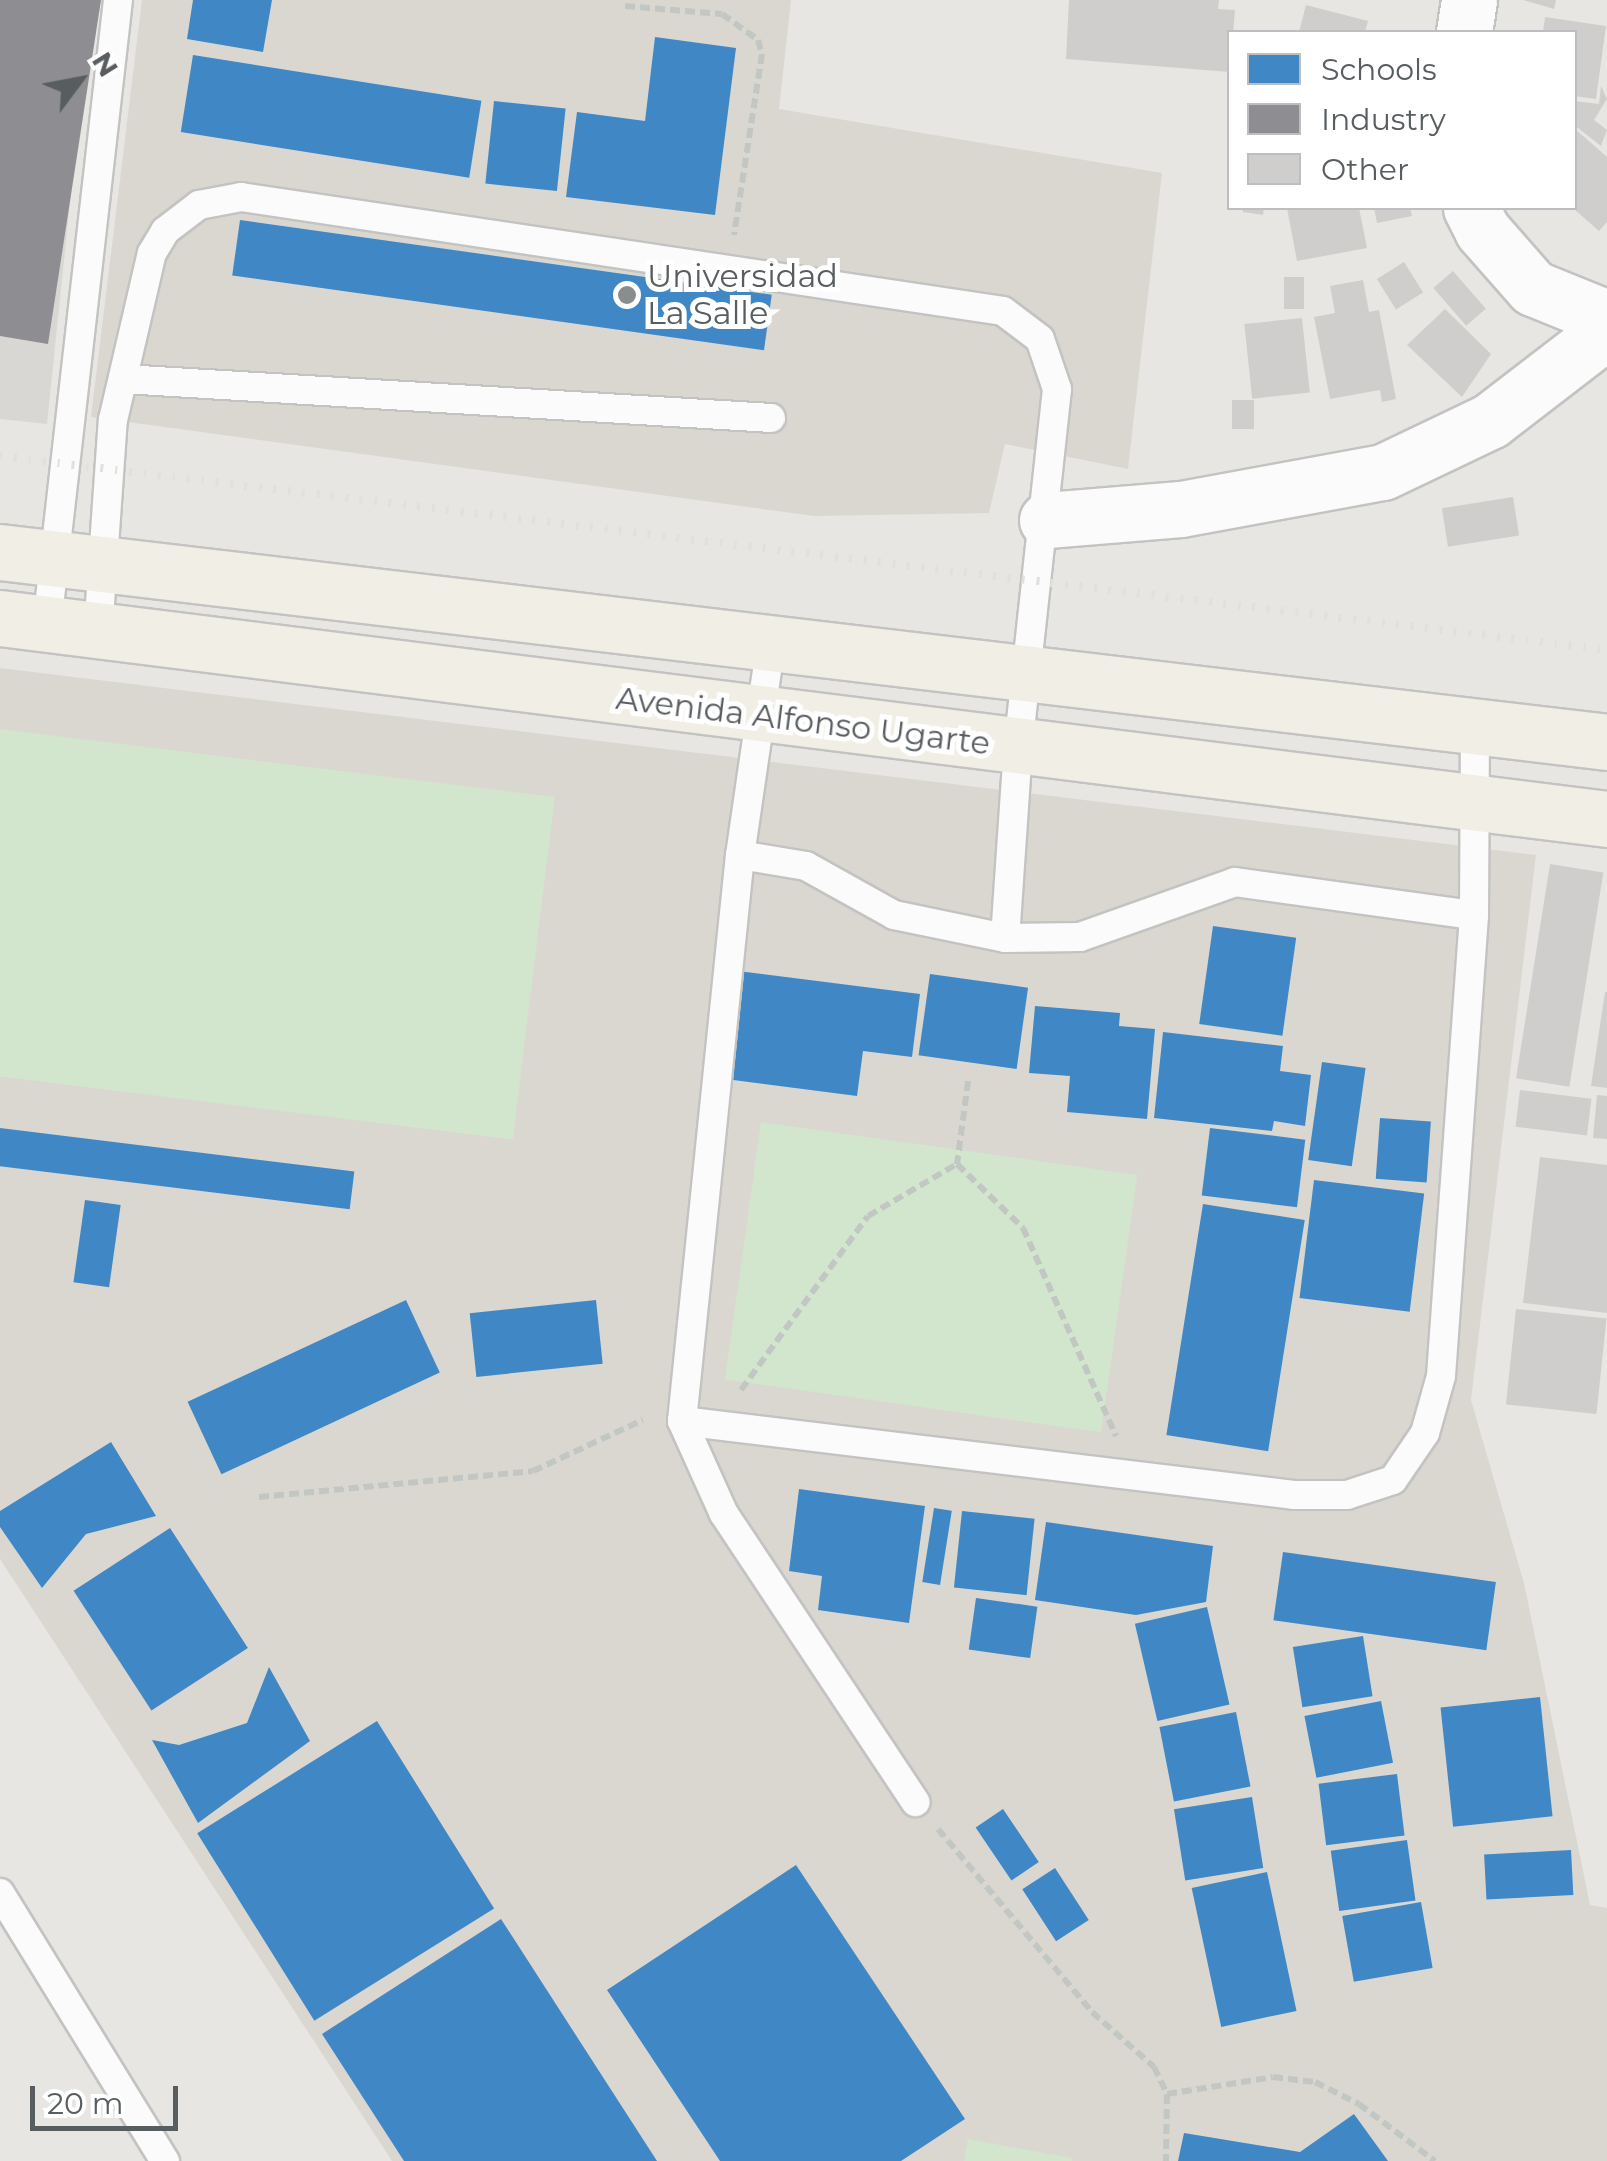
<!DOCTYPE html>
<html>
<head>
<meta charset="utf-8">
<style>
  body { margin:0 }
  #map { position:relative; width:1607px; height:2161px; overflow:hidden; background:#e8e6e2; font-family:Montserrat,sans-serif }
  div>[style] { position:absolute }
  .industrial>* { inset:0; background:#d9d7d3 }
  .education>* { inset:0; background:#dad7d1 }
  .green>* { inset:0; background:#d2e5cd; transform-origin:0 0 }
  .schools>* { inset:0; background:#3f88c5; transform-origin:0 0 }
  .industry>* { inset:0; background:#8d8d92 }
  .building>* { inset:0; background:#d0cecc; transform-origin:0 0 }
  .path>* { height:6px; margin-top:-3px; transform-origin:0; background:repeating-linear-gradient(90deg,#c2c7c4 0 10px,transparent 0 15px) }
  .roads { filter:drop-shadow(2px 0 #c3c3c2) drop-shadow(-2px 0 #c3c3c2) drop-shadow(0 2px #c3c3c2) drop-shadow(0 -2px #c3c3c2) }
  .lane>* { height:28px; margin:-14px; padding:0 14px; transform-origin:14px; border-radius:14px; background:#fcfbfb }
  .street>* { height:55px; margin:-27.5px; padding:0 27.5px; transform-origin:27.5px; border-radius:27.5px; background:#fcfbfb }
  .primary>* { height:55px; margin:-27.5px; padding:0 27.5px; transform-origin:27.5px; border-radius:27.5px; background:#f1eee5 }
  .rail>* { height:8px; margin-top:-4px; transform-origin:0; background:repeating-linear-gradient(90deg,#e0e0df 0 2.5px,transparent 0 14.5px) }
  .dots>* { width:28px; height:28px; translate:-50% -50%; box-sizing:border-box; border:5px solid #fff; border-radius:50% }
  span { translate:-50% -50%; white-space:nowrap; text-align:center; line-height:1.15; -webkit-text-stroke:10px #fff; paint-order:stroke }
  .poi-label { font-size:32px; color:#585d60 }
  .left { translate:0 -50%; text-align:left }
  .street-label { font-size:32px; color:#585d60 }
  .legend { position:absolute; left:1227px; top:30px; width:350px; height:180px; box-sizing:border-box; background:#fff; border:2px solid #bcbebf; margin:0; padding:12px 18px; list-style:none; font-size:30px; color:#585d60 }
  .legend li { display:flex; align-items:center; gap:20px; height:50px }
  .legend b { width:50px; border:2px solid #bcbebf }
  .north { position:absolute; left:30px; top:30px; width:100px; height:100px; -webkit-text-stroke:8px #fff; paint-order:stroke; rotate:58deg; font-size:28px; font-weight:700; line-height:40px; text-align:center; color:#585d60 }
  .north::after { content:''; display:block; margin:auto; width:35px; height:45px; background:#585d60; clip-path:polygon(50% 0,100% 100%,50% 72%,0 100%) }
  .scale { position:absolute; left:30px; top:2086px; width:148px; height:45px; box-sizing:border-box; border:5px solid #585d60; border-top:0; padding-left:12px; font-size:30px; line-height:35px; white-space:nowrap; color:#585d60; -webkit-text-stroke:8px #fff; paint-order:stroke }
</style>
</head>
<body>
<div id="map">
  <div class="industrial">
    <div style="clip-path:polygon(0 0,91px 0,47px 424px,0 419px)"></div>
  </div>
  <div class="education">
    <div style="clip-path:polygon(142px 0,791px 0,779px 109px,1162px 173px,1128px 469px,1005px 444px,989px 513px,814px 516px,91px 417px)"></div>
    <div style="clip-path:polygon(0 668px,1536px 855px,1471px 1400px,1524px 1583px,1590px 1905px,1607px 1908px,1607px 2161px,392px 2161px,0 1559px)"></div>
  </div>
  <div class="green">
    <div style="left:0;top:729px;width:559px;height:345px;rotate:7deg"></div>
    <div style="left:761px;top:1122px;width:380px;height:260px;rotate:8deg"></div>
    <div style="clip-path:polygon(968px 2139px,1072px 2158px,1072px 2161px,964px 2161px)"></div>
  </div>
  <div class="schools">
    <div style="clip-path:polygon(193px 0,272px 0,263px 52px,187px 39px)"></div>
    <div style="clip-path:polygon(655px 37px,736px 48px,715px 215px,566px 197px,577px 112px,645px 121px)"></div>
    <div style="left:193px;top:55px;width:292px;height:78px;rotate:9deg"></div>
    <div style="left:494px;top:101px;width:72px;height:83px;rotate:6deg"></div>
    <div style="left:240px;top:220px;width:537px;height:56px;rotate:8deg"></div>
    <div style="left:1213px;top:926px;width:84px;height:99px;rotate:8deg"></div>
    <div style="clip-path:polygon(730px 970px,920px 994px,912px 1057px,863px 1051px,857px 1096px,718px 1078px)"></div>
    <div style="left:930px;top:974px;width:99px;height:82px;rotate:8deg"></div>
    <div style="clip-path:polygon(1035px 1006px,1120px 1013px,1119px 1026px,1155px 1029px,1147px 1119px,1067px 1112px,1070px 1076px,1029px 1073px)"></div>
    <div style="clip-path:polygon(1163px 1032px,1283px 1046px,1280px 1071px,1311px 1075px,1305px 1126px,1274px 1121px,1272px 1131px,1154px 1118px)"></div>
    <div style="left:1322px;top:1062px;width:44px;height:99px;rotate:8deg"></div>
    <div style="left:1380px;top:1118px;width:51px;height:61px;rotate:4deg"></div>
    <div style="left:0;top:1128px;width:357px;height:38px;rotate:7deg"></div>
    <div style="left:1210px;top:1128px;width:96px;height:68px;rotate:7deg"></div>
    <div style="left:1314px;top:1180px;width:111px;height:119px;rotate:7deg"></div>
    <div style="left:85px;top:1200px;width:36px;height:83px;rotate:8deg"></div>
    <div style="left:1203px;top:1204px;width:103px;height:234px;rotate:9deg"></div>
    <div style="left:406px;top:1300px;width:80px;height:241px;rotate:65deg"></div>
    <div style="left:596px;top:1300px;width:64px;height:127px;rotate:84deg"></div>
    <div style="clip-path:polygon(111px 1442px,156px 1516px,86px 1534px,42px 1588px,0 1527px,0 1511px)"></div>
    <div style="clip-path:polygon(799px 1489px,925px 1506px,909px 1623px,818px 1610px,822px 1576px,789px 1571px)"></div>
    <div style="left:934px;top:1508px;width:18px;height:75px;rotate:9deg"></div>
    <div style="left:962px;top:1511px;width:73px;height:77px;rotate:6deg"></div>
    <div style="clip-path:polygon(1046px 1522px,1213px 1546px,1206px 1602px,1136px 1615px,1035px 1600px)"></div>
    <div style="left:170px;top:1528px;width:143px;height:115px;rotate:57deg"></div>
    <div style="left:1283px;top:1552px;width:215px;height:69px;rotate:8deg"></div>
    <div style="left:976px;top:1598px;width:62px;height:52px;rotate:8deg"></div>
    <div style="left:1207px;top:1607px;width:100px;height:74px;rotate:77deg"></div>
    <div style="left:1363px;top:1636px;width:61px;height:71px;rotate:81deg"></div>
    <div style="clip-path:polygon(269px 1667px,310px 1741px,198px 1823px,152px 1740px,179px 1745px,247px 1723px)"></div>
    <div style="left:1540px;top:1697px;width:120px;height:100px;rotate:84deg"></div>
    <div style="left:1381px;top:1701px;width:63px;height:78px;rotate:79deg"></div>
    <div style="left:1236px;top:1712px;width:76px;height:78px;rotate:79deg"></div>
    <div style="left:377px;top:1721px;width:221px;height:212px;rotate:58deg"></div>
    <div style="left:1397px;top:1774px;width:62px;height:79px;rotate:83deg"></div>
    <div style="left:1252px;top:1797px;width:72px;height:79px;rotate:81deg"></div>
    <div style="left:1003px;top:1809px;width:64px;height:33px;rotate:56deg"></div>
    <div style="left:1407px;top:1840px;width:61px;height:77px;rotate:82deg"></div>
    <div style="left:1571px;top:1850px;width:45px;height:87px;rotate:87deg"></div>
    <div style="clip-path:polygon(796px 1865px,965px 2119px,901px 2161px,720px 2161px,607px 1990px)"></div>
    <div style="left:1055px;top:1868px;width:62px;height:39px;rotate:57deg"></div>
    <div style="left:1267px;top:1872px;width:142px;height:77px;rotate:78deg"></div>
    <div style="left:1421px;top:1902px;width:67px;height:80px;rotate:80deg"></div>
    <div style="clip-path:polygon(501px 1919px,657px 2161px,404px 2161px,322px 2034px)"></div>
    <div style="clip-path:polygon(1354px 2114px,1388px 2161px,1178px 2161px,1184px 2133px,1300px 2152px)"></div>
  </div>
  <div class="industry">
    <div style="clip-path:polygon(0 0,101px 0,48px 344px,0 336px)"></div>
  </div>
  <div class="building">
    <div style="clip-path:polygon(1069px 0,1219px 0,1218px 9px,1235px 10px,1230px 72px,1066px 59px)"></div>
    <div style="clip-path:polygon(1523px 0,1556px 0,1554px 9px)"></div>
    <div style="clip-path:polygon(1306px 5px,1368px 21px,1365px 32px,1299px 32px)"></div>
    <div style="clip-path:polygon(1545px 17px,1606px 26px,1596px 99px,1574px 96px,1574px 32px,1543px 32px)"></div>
    <div style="clip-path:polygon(1601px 86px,1607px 99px,1594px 120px,1607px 130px,1601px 146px,1574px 125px,1574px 101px,1599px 104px)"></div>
    <div style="clip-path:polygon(1574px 128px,1607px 157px,1607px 222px,1599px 231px,1574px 209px)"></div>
    <div style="clip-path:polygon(1243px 208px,1264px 208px,1263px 215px,1243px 212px)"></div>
    <div style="clip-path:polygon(1287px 208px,1359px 208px,1367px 248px,1297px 261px)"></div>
    <div style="clip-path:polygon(1374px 208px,1410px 208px,1412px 216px,1377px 223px)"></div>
    <div style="left:1404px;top:262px;width:36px;height:32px;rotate:58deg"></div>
    <div style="left:1453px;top:271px;width:50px;height:26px;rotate:49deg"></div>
    <div style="left:1284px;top:277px;width:20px;height:32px"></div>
    <div style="clip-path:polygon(1363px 280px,1369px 312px,1379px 310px,1396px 399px,1382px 402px,1380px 390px,1330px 399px,1314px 317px,1335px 313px,1330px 286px)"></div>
    <div style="clip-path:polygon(1445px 309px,1491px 354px,1462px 397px,1407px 345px)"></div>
    <div style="left:1302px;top:318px;width:75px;height:58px;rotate:84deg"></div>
    <div style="left:1232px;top:400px;width:22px;height:29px"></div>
    <div style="left:1513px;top:497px;width:39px;height:72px;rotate:81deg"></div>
    <div style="left:1550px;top:864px;width:54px;height:217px;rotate:9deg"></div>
    <div style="clip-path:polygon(1605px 992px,1607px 992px,1607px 1088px,1591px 1086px)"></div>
    <div style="left:1520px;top:1090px;width:72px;height:37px;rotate:7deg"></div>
    <div style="clip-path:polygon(1597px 1095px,1607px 1096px,1607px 1139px,1593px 1138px)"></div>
    <div style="clip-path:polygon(1540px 1157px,1607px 1165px,1607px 1313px,1523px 1303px)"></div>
    <div style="left:1516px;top:1309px;width:91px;height:96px;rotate:6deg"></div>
  </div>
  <div class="path">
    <div style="left:625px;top:6px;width:97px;rotate:4.7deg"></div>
    <div style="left:722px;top:14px;width:44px;rotate:35.8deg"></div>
    <div style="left:758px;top:40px;width:15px;rotate:74deg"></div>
    <div style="left:762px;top:54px;width:183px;rotate:98.8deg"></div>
    <div style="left:968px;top:1081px;width:84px;rotate:97.5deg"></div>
    <div style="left:957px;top:1164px;width:92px;rotate:44.1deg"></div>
    <div style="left:1023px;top:1228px;width:228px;rotate:65.9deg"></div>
    <div style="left:741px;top:1390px;width:215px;rotate:-53.9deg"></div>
    <div style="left:868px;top:1216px;width:103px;rotate:-30.3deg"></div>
    <div style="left:259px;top:1497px;width:275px;rotate:-5.4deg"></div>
    <div style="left:533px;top:1471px;width:121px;rotate:-24.9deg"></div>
    <div style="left:938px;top:1829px;width:239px;rotate:49.9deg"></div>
    <div style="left:1092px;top:2012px;width:83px;rotate:41.6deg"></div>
    <div style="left:1154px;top:2067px;width:30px;rotate:64deg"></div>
    <div style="left:1167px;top:2094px;width:67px;rotate:90.9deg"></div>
    <div style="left:1167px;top:2094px;width:107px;rotate:-9.1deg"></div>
    <div style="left:1273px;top:2077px;width:42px;rotate:6.8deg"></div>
    <div style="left:1315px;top:2082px;width:49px;rotate:26.6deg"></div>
    <div style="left:1359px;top:2104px;width:95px;rotate:36.9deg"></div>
  </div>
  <div class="roads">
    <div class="lane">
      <div style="left:123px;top:379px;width:649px;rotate:3.44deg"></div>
      <div style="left:47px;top:624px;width:628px;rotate:-83.51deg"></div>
      <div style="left:98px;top:632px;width:213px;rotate:-86deg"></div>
      <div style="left:113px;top:420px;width:171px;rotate:-76.9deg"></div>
      <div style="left:152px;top:253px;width:26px;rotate:-59deg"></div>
      <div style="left:165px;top:231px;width:43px;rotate:-37.4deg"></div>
      <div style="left:199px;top:205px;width:43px;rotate:-10.8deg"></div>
      <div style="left:241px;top:197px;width:770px;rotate:8.51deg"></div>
      <div style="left:1003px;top:311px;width:46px;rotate:37.1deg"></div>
      <div style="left:1040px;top:339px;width:53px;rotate:71.2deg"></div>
      <div style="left:1057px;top:389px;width:361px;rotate:96.2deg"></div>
      <div style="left:1018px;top:748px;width:190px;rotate:93.9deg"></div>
      <div style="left:771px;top:643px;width:214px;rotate:98.3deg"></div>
      <div style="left:740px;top:855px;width:569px;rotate:95.85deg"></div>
      <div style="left:682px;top:1421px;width:102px;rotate:65.7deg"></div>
      <div style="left:724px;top:1514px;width:346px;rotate:56.4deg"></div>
      <div style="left:740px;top:855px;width:67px;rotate:9.5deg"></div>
      <div style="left:806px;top:866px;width:101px;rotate:29.1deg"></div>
      <div style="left:894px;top:915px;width:113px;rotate:11.7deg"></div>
      <div style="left:1005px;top:938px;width:75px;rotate:-0.8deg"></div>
      <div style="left:1080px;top:937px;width:164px;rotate:-19.5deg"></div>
      <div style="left:1235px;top:882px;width:241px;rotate:7.9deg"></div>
      <div style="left:682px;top:1421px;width:616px;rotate:6.89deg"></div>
      <div style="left:1294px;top:1495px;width:53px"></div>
      <div style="left:1347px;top:1495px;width:48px;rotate:-18.1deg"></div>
      <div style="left:1393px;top:1480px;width:57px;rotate:-55.8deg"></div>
      <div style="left:1425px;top:1433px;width:59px;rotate:-74.3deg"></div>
      <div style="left:1441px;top:1376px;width:462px;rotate:-85.9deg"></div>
      <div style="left:1474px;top:915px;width:189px;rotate:-89.7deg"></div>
      <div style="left:0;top:1893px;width:315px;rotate:58.4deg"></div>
    </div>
    <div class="street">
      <div style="left:1464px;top:32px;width:32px;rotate:-81deg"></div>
      <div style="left:1471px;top:208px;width:25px;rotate:63deg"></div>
      <div style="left:1482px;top:230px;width:77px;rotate:48.7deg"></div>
      <div style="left:1533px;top:288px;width:80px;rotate:22.1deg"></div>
      <div style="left:1047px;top:520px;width:134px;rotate:-4.7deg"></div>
      <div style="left:1181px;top:509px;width:205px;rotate:-10.4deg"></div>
      <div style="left:1383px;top:472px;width:119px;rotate:-25.5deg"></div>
      <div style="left:1490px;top:421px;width:148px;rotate:-37.6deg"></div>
    </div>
    <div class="primary">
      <div style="left:0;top:552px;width:1618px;rotate:6.74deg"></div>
      <div style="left:0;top:618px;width:1620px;rotate:7.13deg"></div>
    </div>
  </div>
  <div class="rail">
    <div style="left:0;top:456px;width:1619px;rotate:6.88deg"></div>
  </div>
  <div class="dots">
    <div style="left:627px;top:295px;background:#8a8d8e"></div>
  </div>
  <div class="poi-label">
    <span class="left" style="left:647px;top:295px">Universidad<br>La Salle</span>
  </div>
  <div class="street-label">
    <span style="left:803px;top:721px;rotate:7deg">Avenida Alfonso Ugarte</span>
  </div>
  <ul class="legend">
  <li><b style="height:28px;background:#3f88c5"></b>Schools</li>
  <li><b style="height:28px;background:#8d8d92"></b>Industry</li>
  <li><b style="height:28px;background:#d0cecc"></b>Other</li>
  </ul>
  <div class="north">N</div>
  <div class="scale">20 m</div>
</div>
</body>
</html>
